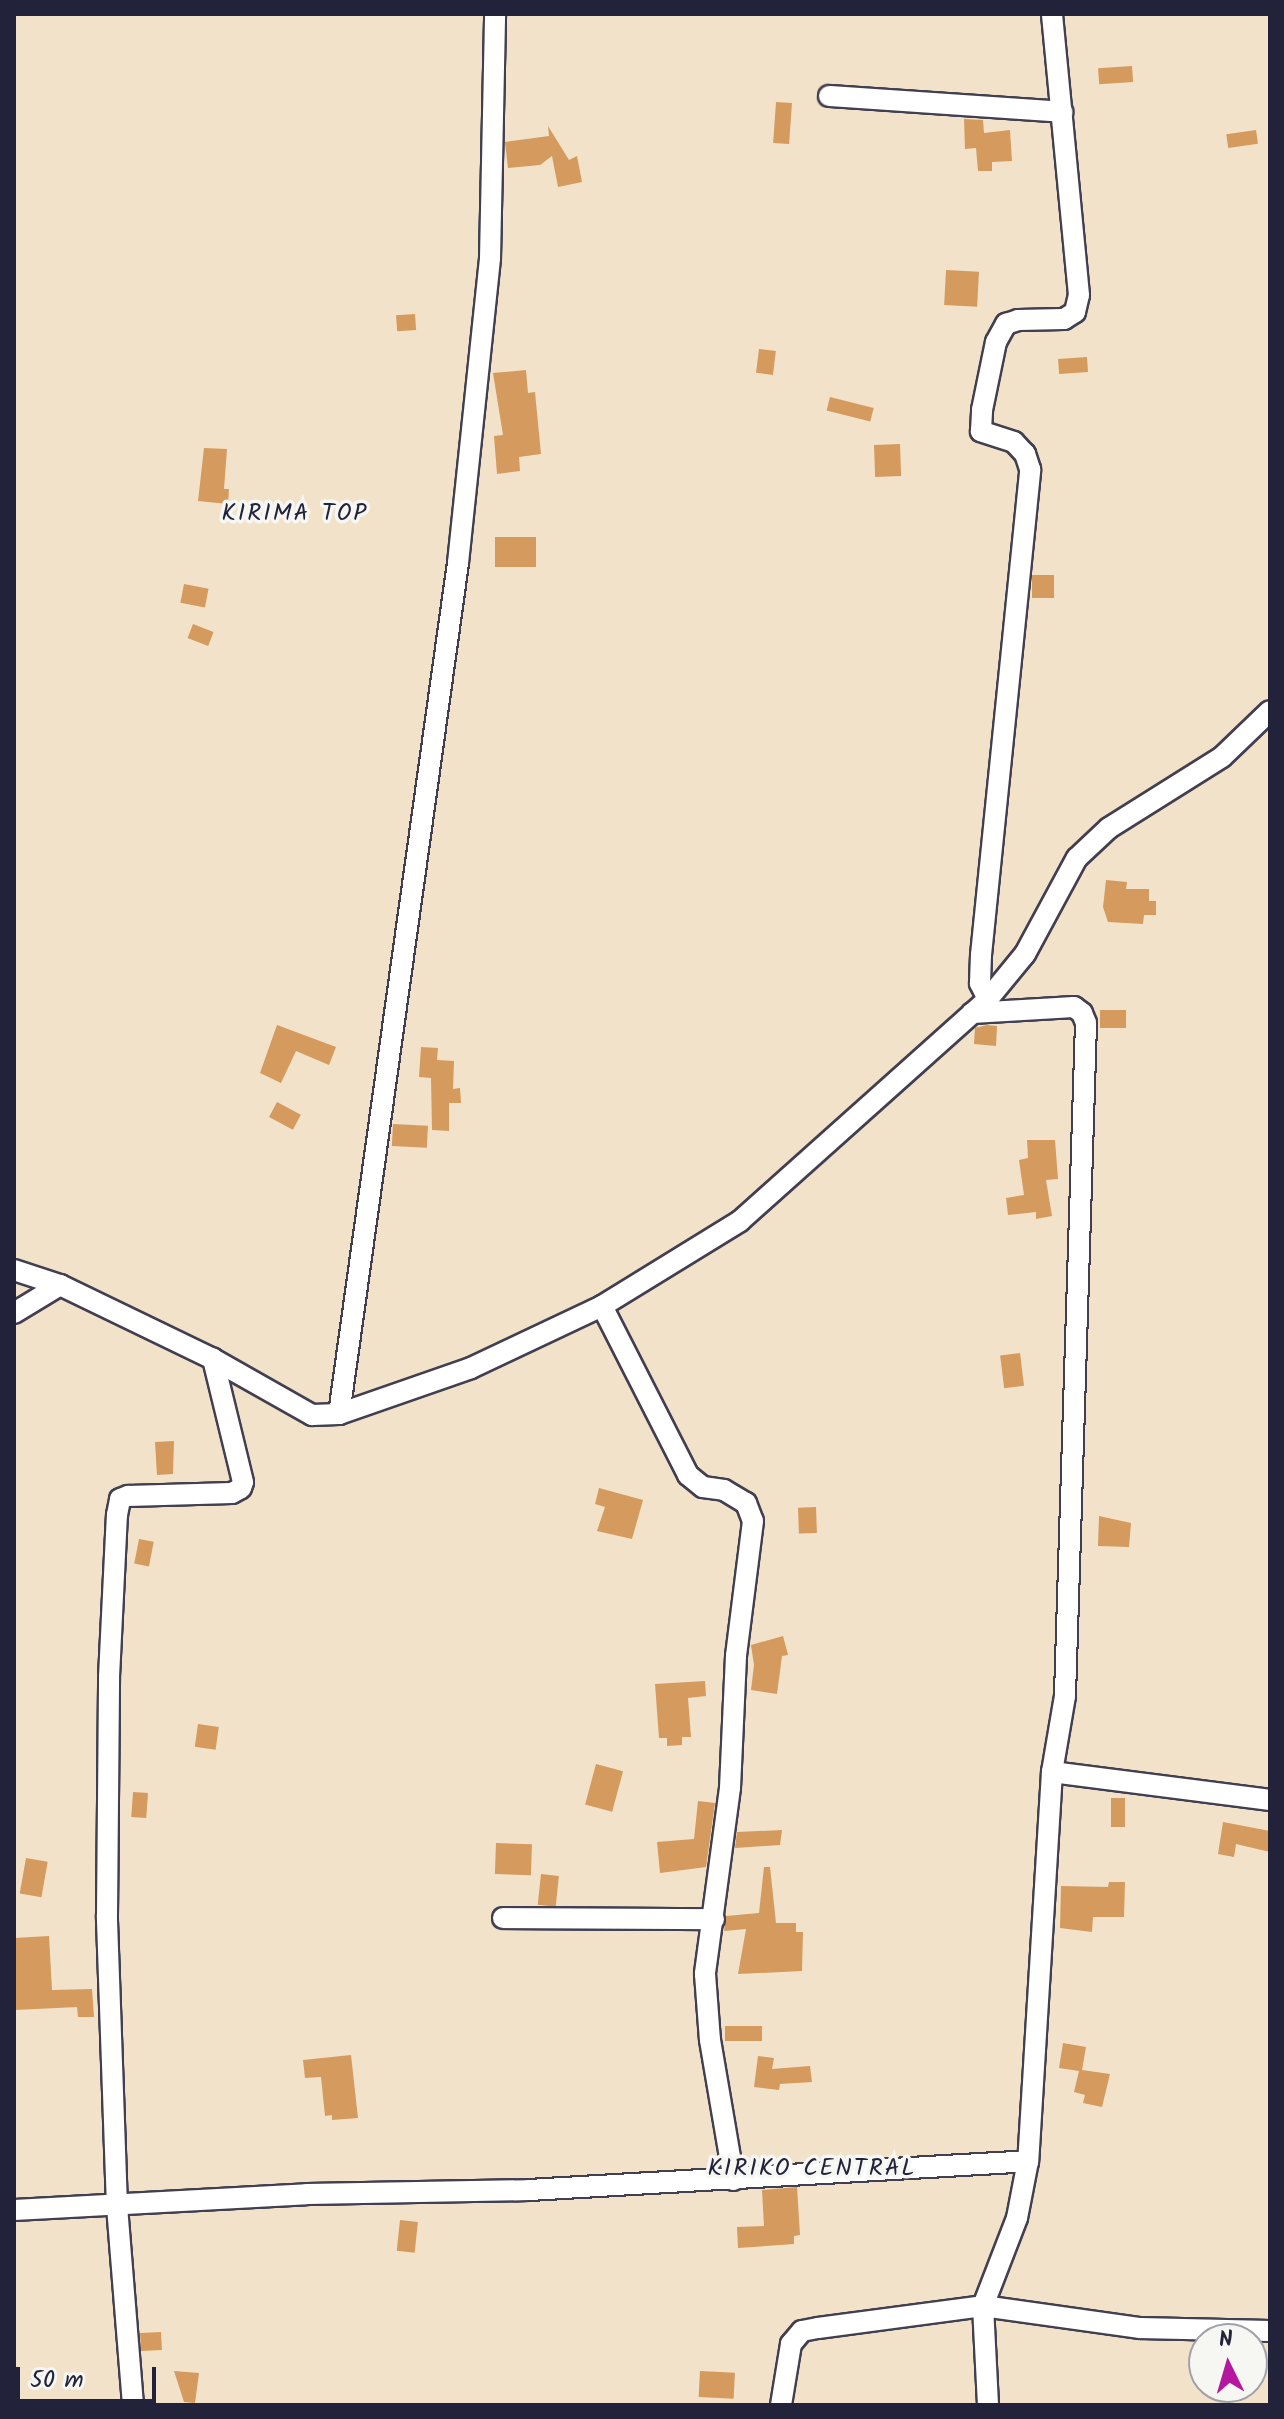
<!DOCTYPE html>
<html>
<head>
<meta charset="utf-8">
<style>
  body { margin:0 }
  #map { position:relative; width:1284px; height:2419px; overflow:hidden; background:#f2e2c9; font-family:Kalam,sans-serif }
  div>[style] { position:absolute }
  .building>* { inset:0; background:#d59a5e; transform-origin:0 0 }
  .roads { filter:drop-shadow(2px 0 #413f50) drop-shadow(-2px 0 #413f50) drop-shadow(0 2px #413f50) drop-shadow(0 -2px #413f50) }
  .street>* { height:20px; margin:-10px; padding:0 10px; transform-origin:10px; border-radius:10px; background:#fff }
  span { translate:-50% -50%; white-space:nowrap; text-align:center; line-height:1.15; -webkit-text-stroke:7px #f6f6f2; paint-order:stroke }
  .quarter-label { font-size:24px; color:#22223b; letter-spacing:2px }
  .frame { position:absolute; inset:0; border:16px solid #22223b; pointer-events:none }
  .north { position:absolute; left:1188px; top:2323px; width:80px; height:80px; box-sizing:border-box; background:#f6f6f2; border:2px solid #a1a1a9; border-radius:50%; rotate:355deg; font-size:22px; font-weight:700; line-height:32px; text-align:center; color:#22223b }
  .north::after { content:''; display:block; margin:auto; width:28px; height:36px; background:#b5179e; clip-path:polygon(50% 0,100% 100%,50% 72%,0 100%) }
  .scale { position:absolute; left:16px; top:2367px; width:140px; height:36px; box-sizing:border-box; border:4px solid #22223b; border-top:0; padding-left:10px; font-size:24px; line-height:28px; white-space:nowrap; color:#22223b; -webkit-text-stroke:6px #f6f6f2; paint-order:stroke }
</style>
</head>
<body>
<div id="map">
  <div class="building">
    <div style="left:1132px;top:66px;width:16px;height:34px;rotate:86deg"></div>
    <div style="left:776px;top:102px;width:16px;height:41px;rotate:4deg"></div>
    <div style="clip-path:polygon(964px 119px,983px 120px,984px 133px,1010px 130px,1012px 161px,992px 162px,992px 171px,978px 171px,976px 148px,965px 149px)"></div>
    <div style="clip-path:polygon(548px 126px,569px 160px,577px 156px,582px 182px,558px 187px,552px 156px,540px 165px,508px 168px,505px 142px,549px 136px)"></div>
    <div style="left:1256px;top:130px;width:14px;height:30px;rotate:82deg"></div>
    <div style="left:946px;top:270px;width:33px;height:35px;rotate:3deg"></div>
    <div style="left:415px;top:314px;width:16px;height:19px;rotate:86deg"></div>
    <div style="left:759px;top:349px;width:17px;height:24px;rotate:7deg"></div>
    <div style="left:1087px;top:357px;width:15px;height:29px;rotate:86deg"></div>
    <div style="clip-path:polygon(526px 370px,528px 393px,535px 392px,541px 454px,519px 457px,520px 471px,497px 474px,494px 436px,503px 435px,493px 373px)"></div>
    <div style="left:830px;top:397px;width:45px;height:14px;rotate:14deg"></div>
    <div style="left:900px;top:444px;width:32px;height:26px;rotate:88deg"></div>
    <div style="clip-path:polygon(204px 448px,227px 449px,224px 489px,229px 489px,228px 504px,198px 501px)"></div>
    <div style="left:495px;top:537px;width:41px;height:30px"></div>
    <div style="left:1032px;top:575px;width:22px;height:23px"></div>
    <div style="left:184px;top:584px;width:25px;height:19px;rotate:11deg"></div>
    <div style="left:193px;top:624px;width:22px;height:15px;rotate:21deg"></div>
    <div style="clip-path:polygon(1106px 880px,1127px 882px,1126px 889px,1149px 889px,1149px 901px,1156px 901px,1156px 915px,1144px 915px,1143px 924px,1108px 922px,1103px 907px)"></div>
    <div style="left:1126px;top:1010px;width:18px;height:26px;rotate:90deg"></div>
    <div style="clip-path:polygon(277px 1025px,336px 1047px,329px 1065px,296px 1051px,281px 1083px,260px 1073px)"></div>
    <div style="clip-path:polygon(987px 1025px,997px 1026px,996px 1046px,974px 1044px,975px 1028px)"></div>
    <div style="clip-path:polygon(421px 1047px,438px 1048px,437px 1060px,454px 1061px,453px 1089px,460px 1088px,461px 1103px,449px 1103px,449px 1131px,432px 1130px,431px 1078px,419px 1077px)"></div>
    <div style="left:277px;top:1102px;width:27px;height:17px;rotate:28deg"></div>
    <div style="left:393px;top:1124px;width:35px;height:22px;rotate:3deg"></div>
    <div style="clip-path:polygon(1027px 1140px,1055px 1140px,1058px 1179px,1046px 1180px,1052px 1216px,1036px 1219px,1036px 1212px,1008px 1215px,1006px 1198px,1024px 1195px,1019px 1160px,1028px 1158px)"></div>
    <div style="left:1020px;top:1353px;width:33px;height:20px;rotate:83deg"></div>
    <div style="clip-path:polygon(174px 1441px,173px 1474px,157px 1475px,155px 1442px)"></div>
    <div style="clip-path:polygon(599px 1488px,643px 1500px,632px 1539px,597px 1531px,605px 1507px,595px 1504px)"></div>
    <div style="left:816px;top:1507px;width:26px;height:18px;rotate:88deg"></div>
    <div style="clip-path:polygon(1099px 1516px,1131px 1523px,1129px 1547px,1098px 1546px)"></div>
    <div style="left:139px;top:1539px;width:15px;height:25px;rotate:11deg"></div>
    <div style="clip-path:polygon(783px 1636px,788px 1655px,782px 1656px,777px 1694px,751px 1690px,754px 1665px,751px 1645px)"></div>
    <div style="clip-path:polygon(705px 1681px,706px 1696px,688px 1698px,691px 1737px,682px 1737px,682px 1745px,667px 1746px,667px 1738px,659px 1738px,655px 1684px)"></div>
    <div style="left:198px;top:1724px;width:21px;height:23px;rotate:8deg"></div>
    <div style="left:596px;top:1764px;width:28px;height:42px;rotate:15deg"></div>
    <div style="left:133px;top:1792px;width:15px;height:25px;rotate:4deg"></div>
    <div style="left:1111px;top:1798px;width:14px;height:29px"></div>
    <div style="clip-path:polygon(698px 1801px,715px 1803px,706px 1867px,660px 1873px,657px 1842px,694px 1839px)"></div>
    <div style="clip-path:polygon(1223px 1822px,1270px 1831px,1270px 1852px,1236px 1844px,1234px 1857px,1218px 1854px)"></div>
    <div style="clip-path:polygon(782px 1830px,780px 1845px,735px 1848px,737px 1832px)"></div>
    <div style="left:496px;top:1843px;width:36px;height:31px;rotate:2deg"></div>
    <div style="left:26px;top:1858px;width:22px;height:36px;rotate:10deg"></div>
    <div style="clip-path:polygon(764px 1867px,770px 1867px,776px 1923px,796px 1923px,796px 1932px,803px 1932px,802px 1971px,738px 1974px,746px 1929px,724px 1931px,726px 1916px,759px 1913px)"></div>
    <div style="left:541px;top:1874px;width:18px;height:31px;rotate:6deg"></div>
    <div style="clip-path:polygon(1109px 1882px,1125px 1882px,1124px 1917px,1093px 1917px,1092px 1932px,1060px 1928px,1061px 1886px,1108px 1887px)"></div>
    <div style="clip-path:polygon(49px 1936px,52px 1990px,92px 1989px,94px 2017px,78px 2017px,77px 2007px,15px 2010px,14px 1938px)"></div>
    <div style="left:762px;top:2026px;width:15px;height:37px;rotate:90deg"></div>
    <div style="clip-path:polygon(1063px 2043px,1086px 2047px,1082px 2070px,1110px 2074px,1102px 2107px,1083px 2103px,1085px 2095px,1074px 2092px,1079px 2071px,1059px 2068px)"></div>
    <div style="clip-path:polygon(351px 2055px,358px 2118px,332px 2120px,332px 2115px,325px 2116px,321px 2077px,305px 2078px,303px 2060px)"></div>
    <div style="clip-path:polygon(758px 2056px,774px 2058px,772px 2069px,810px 2066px,812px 2082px,780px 2084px,779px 2090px,754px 2087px)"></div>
    <div style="clip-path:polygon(797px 2187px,800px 2235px,794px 2236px,794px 2244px,738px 2248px,737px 2227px,764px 2226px,762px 2190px)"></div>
    <div style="left:400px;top:2220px;width:18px;height:31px;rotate:6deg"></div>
    <div style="left:161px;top:2332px;width:18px;height:21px;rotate:87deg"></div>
    <div style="clip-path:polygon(174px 2371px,199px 2373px,195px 2403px,184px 2402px)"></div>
    <div style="left:700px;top:2371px;width:35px;height:26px;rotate:3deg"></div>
  </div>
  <div class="roads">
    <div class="street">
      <div style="left:829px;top:96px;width:234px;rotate:3.9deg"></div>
      <div style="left:988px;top:999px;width:18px;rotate:-117deg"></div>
      <div style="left:980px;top:983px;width:28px;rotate:-88deg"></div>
      <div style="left:981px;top:955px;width:488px;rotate:-84.2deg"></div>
      <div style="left:1030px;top:469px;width:16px;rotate:-108deg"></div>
      <div style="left:1025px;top:454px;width:16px;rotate:-133deg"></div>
      <div style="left:1014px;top:442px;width:35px;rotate:-162deg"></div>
      <div style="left:981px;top:431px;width:21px;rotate:-87deg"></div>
      <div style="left:982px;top:410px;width:69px;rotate:-78.4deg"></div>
      <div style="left:996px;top:342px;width:21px;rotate:-61deg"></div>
      <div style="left:1006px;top:324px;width:13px;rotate:-18deg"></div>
      <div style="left:1018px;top:320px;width:46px;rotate:-1.2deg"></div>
      <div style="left:1064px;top:319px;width:13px;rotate:-32deg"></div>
      <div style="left:1075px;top:312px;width:17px;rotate:-77deg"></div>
      <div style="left:1079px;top:295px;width:282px;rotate:-95.5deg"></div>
      <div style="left:972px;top:1013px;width:102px;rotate:-3.4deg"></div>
      <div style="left:1074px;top:1007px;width:10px;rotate:37deg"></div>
      <div style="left:1082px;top:1013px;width:11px;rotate:68deg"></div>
      <div style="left:1086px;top:1023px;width:673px;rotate:91.79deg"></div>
      <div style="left:1065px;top:1696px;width:77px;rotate:99.7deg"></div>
      <div style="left:1052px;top:1772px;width:390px;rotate:93.5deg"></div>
      <div style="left:1028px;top:2161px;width:58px;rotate:100.9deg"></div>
      <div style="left:1017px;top:2218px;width:94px;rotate:111.1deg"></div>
      <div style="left:983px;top:2306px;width:99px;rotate:87.1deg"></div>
      <div style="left:14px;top:1270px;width:48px;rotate:18.1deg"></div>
      <div style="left:60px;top:1285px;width:170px;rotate:25.8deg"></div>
      <div style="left:213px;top:1359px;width:114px;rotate:29.5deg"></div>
      <div style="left:312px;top:1415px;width:27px;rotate:-2deg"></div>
      <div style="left:339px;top:1414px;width:140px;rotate:-19.2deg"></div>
      <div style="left:471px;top:1368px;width:145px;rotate:-25.3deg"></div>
      <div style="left:602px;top:1306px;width:162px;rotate:-31.6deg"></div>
      <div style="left:740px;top:1221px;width:333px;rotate:-41.8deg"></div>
      <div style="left:988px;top:999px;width:58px;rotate:-50.6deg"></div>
      <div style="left:1025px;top:954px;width:109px;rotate:-61.6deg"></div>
      <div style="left:1077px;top:858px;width:44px;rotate:-43.2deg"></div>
      <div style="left:1109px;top:828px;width:133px;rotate:-32.1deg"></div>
      <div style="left:1222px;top:757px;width:66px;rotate:-43.8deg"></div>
      <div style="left:602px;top:1306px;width:190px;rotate:63deg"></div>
      <div style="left:688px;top:1475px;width:19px;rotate:39deg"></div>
      <div style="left:703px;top:1487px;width:21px;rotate:8deg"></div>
      <div style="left:724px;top:1490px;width:26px;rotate:31deg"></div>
      <div style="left:746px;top:1503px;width:19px;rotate:69deg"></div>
      <div style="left:753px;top:1521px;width:136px;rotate:97.2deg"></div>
      <div style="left:736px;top:1656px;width:132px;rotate:92.6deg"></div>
      <div style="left:730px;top:1788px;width:188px;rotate:97.7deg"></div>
      <div style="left:705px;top:1974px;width:66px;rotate:85.7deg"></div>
      <div style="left:710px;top:2040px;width:142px;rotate:80.3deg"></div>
      <div style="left:14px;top:1313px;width:54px;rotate:-31.3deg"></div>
      <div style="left:339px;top:1414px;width:859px;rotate:-82.04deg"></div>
      <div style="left:458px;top:563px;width:307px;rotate:-84deg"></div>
      <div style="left:490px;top:258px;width:244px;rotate:-88.8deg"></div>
      <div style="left:1052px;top:1772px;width:220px;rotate:7.3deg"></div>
      <div style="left:503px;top:1918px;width:211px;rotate:0.3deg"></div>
      <div style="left:14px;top:2210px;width:293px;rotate:-3.1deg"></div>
      <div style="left:307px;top:2194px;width:222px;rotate:-1deg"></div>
      <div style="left:529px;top:2190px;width:500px;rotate:-3.3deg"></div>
      <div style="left:133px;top:2405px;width:199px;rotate:-94.6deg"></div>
      <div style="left:117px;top:2207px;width:292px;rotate:-92deg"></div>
      <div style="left:107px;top:1915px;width:238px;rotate:-89.5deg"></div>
      <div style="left:109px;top:1677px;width:162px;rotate:-87.2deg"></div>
      <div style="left:117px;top:1515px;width:16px;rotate:-79deg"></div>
      <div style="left:120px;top:1499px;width:9px;rotate:-21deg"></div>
      <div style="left:128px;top:1496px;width:104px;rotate:-1.7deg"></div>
      <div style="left:232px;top:1493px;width:10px;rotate:-29deg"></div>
      <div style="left:241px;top:1488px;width:6px;rotate:-72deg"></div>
      <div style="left:243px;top:1482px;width:127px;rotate:-103.7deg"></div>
      <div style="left:781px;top:2405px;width:62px;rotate:-80.7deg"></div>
      <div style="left:791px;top:2344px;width:17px;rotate:-50deg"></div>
      <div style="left:802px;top:2331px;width:16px;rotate:-11deg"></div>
      <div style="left:818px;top:2328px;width:166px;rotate:-7.6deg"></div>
      <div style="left:983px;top:2306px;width:159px;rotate:8deg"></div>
      <div style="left:1140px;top:2328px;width:130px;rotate:1.3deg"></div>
    </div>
  </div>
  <div class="quarter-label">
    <span style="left:295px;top:514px">KIRIMA TOP</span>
    <span style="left:812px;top:2169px">KIRIKO CENTRAL</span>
  </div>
  <div class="frame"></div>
  <div class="north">N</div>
  <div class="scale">50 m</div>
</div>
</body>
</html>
